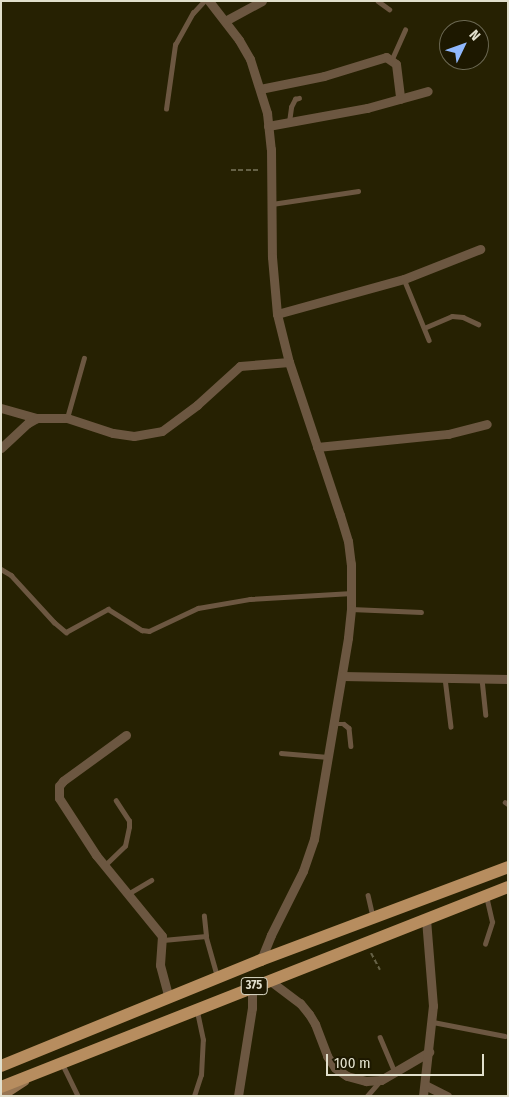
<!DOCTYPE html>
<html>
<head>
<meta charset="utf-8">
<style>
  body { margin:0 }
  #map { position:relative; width:509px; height:1097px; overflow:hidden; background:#262102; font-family:"Fira Sans Condensed",sans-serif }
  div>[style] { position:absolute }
  .path>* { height:2px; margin-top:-1px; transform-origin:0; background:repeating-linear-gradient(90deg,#656146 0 5px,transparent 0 7.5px) }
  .lane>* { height:4.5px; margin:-2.25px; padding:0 2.25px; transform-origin:2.25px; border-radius:2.25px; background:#6c5741 }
  .street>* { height:9px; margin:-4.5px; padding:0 4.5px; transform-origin:4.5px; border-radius:4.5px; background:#6c5741 }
  .secondary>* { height:12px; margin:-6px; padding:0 6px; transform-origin:6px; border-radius:6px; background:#967552 }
  .primary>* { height:12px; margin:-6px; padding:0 6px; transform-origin:6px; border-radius:6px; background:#b78d5f }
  span { translate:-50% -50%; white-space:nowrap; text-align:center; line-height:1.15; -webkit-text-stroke:4.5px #1d1800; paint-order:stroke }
  .shield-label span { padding:1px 4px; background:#1d1800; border:1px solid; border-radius:4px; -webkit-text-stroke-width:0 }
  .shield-label { font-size:12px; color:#e1dfcc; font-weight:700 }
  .frame { position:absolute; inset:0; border:2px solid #e1dfcc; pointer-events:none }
  .north { position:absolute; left:439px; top:20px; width:50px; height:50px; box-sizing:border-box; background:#1d1800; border:1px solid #6b6852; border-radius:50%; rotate:48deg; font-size:14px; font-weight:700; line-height:20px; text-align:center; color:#e1dfcc }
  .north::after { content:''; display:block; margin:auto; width:18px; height:22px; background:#90b8fd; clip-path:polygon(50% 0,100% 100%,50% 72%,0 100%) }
  .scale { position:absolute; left:326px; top:1054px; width:158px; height:22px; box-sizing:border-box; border:2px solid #e1dfcc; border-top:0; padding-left:6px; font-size:15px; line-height:18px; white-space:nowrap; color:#e1dfcc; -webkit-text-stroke:4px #1d1800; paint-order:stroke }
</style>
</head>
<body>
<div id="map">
  <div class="path">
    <div style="left:231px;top:170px;width:30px"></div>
    <div style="left:371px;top:953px;width:19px;rotate:62deg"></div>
  </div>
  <div class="lane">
    <div style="left:378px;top:1px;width:14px;rotate:36deg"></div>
    <div style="left:392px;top:59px;width:32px;rotate:-66deg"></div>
    <div style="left:166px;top:109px;width:65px;rotate:-82deg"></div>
    <div style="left:175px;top:45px;width:37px;rotate:-61deg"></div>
    <div style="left:193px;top:13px;width:16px;rotate:-47deg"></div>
    <div style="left:289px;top:122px;width:15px;rotate:-82deg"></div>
    <div style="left:291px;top:107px;width:9px;rotate:-63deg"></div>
    <div style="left:295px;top:99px;width:4px;rotate:-14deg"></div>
    <div style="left:272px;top:204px;width:87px;rotate:-8.6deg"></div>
    <div style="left:404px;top:279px;width:66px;rotate:67.7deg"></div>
    <div style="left:424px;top:328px;width:30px;rotate:-23deg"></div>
    <div style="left:452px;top:316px;width:11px;rotate:5deg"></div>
    <div style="left:463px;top:317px;width:17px;rotate:25deg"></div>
    <div style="left:67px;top:418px;width:62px;rotate:-74.2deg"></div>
    <div style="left:1px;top:569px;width:12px;rotate:31deg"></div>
    <div style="left:11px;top:575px;width:64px;rotate:47.5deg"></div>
    <div style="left:54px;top:622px;width:16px;rotate:40deg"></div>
    <div style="left:66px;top:632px;width:48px;rotate:-28.7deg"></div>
    <div style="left:108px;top:609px;width:40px;rotate:32deg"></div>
    <div style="left:142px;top:630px;width:7px;rotate:8deg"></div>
    <div style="left:149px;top:631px;width:54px;rotate:-25.1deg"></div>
    <div style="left:198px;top:608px;width:53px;rotate:-9.8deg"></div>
    <div style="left:250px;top:599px;width:102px;rotate:-3.4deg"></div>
    <div style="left:351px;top:609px;width:70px;rotate:2.5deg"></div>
    <div style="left:445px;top:678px;width:49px;rotate:83deg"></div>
    <div style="left:482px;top:679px;width:36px;rotate:84deg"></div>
    <div style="left:334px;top:724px;width:10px"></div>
    <div style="left:344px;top:724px;width:6px;rotate:39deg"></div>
    <div style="left:349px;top:728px;width:18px;rotate:84deg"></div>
    <div style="left:281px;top:753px;width:47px;rotate:4.9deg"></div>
    <div style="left:505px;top:802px;width:4px;rotate:34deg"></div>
    <div style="left:104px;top:866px;width:29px;rotate:-44deg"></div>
    <div style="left:125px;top:846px;width:19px;rotate:-78deg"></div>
    <div style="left:129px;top:827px;width:6px;rotate:-90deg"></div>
    <div style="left:129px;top:821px;width:24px;rotate:-123deg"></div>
    <div style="left:128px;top:894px;width:27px;rotate:-31deg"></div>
    <div style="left:368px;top:895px;width:23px;rotate:77deg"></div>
    <div style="left:206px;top:936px;width:41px;rotate:74.2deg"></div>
    <div style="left:163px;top:940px;width:43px;rotate:-5.3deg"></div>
    <div style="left:206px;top:936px;width:20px;rotate:-96deg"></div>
    <div style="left:485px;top:944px;width:23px;rotate:-72deg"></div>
    <div style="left:492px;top:922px;width:27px;rotate:-103deg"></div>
    <div style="left:433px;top:1022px;width:73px;rotate:11deg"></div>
    <div style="left:380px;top:1037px;width:38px;rotate:67deg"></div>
    <div style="left:63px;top:1065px;width:34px;rotate:64deg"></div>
    <div style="left:194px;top:1096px;width:22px;rotate:-72deg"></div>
    <div style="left:201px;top:1075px;width:35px;rotate:-87deg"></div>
    <div style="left:203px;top:1040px;width:30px;rotate:-102deg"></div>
    <div style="left:367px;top:1096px;width:20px;rotate:-49deg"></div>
  </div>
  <div class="street">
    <div style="left:209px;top:1px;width:49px;rotate:52.4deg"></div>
    <div style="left:239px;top:40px;width:22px;rotate:60deg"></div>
    <div style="left:250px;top:59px;width:57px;rotate:72.5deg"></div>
    <div style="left:267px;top:113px;width:36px;rotate:84deg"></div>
    <div style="left:271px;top:149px;width:108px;rotate:89.5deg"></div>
    <div style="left:272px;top:257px;width:57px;rotate:85deg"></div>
    <div style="left:277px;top:314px;width:49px;rotate:76deg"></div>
    <div style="left:289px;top:362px;width:161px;rotate:71.6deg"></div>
    <div style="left:340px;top:515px;width:27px;rotate:73deg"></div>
    <div style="left:348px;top:541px;width:23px;rotate:83deg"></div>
    <div style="left:351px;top:564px;width:45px;rotate:90deg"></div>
    <div style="left:351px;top:609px;width:29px;rotate:96deg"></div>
    <div style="left:348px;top:638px;width:204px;rotate:99.6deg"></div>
    <div style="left:314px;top:839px;width:34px;rotate:109deg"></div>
    <div style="left:303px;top:871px;width:72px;rotate:116.6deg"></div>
    <div style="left:271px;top:935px;width:27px;rotate:112deg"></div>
    <div style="left:225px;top:21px;width:42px;rotate:-28.4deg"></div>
    <div style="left:260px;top:89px;width:65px;rotate:-11.5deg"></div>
    <div style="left:324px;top:76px;width:65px;rotate:-17deg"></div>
    <div style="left:386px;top:57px;width:12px;rotate:35deg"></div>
    <div style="left:396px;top:64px;width:35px;rotate:83deg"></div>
    <div style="left:268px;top:126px;width:101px;rotate:-10.3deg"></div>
    <div style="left:367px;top:108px;width:63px;rotate:-15.6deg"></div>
    <div style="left:277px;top:314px;width:132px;rotate:-15.4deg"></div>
    <div style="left:404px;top:279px;width:82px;rotate:-21.5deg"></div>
    <div style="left:1px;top:408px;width:37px;rotate:16deg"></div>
    <div style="left:317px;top:447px;width:132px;rotate:-5.7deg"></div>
    <div style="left:448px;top:434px;width:40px;rotate:-14.4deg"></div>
    <div style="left:1px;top:448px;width:37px;rotate:-43deg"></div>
    <div style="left:28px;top:423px;width:10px;rotate:-29deg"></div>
    <div style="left:37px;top:418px;width:30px"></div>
    <div style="left:67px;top:418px;width:48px;rotate:18.1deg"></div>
    <div style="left:113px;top:433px;width:21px;rotate:8deg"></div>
    <div style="left:134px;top:436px;width:28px;rotate:-10deg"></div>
    <div style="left:162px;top:431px;width:44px;rotate:-36.6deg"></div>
    <div style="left:197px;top:405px;width:58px;rotate:-42.2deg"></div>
    <div style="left:240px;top:366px;width:49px;rotate:-4.7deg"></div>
    <div style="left:342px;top:676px;width:166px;rotate:1deg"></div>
    <div style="left:126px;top:735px;width:78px;rotate:143.9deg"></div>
    <div style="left:63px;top:781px;width:6px;rotate:129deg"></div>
    <div style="left:59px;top:786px;width:12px;rotate:90deg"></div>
    <div style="left:59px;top:798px;width:68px;rotate:57deg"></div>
    <div style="left:96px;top:855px;width:104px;rotate:50.8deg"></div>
    <div style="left:162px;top:936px;width:29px;rotate:94deg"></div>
    <div style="left:160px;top:965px;width:34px;rotate:75deg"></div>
    <div style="left:269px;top:980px;width:39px;rotate:37deg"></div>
    <div style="left:300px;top:1003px;width:14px;rotate:51deg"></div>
    <div style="left:309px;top:1014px;width:12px;rotate:59deg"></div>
    <div style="left:315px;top:1024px;width:34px;rotate:69deg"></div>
    <div style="left:327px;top:1056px;width:14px;rotate:56deg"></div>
    <div style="left:335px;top:1068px;width:14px;rotate:34deg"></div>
    <div style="left:347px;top:1076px;width:20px;rotate:15deg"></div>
    <div style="left:366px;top:1081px;width:15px;rotate:-4deg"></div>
    <div style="left:381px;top:1080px;width:56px;rotate:-30.3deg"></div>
    <div style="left:425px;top:1085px;width:25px;rotate:27deg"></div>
    <div style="left:238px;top:1096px;width:89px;rotate:-81deg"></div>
    <div style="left:252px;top:1008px;width:13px;rotate:-90deg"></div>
    <div style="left:252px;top:995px;width:8px;rotate:-104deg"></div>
    <div style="left:423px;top:1096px;width:91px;rotate:-83.7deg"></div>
    <div style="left:433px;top:1006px;width:87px;rotate:-94.6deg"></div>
  </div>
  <div class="secondary">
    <div style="left:1px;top:1095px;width:27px;rotate:-33deg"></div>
  </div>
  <div class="primary">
    <div style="left:1px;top:1066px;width:281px;rotate:-22.2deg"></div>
    <div style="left:261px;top:960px;width:264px;rotate:-20.6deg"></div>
    <div style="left:1px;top:1087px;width:545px;rotate:-21.53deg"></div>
  </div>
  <div class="shield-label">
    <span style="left:254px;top:986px">375</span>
  </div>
  <div class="frame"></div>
  <div class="north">N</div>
  <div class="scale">100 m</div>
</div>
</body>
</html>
